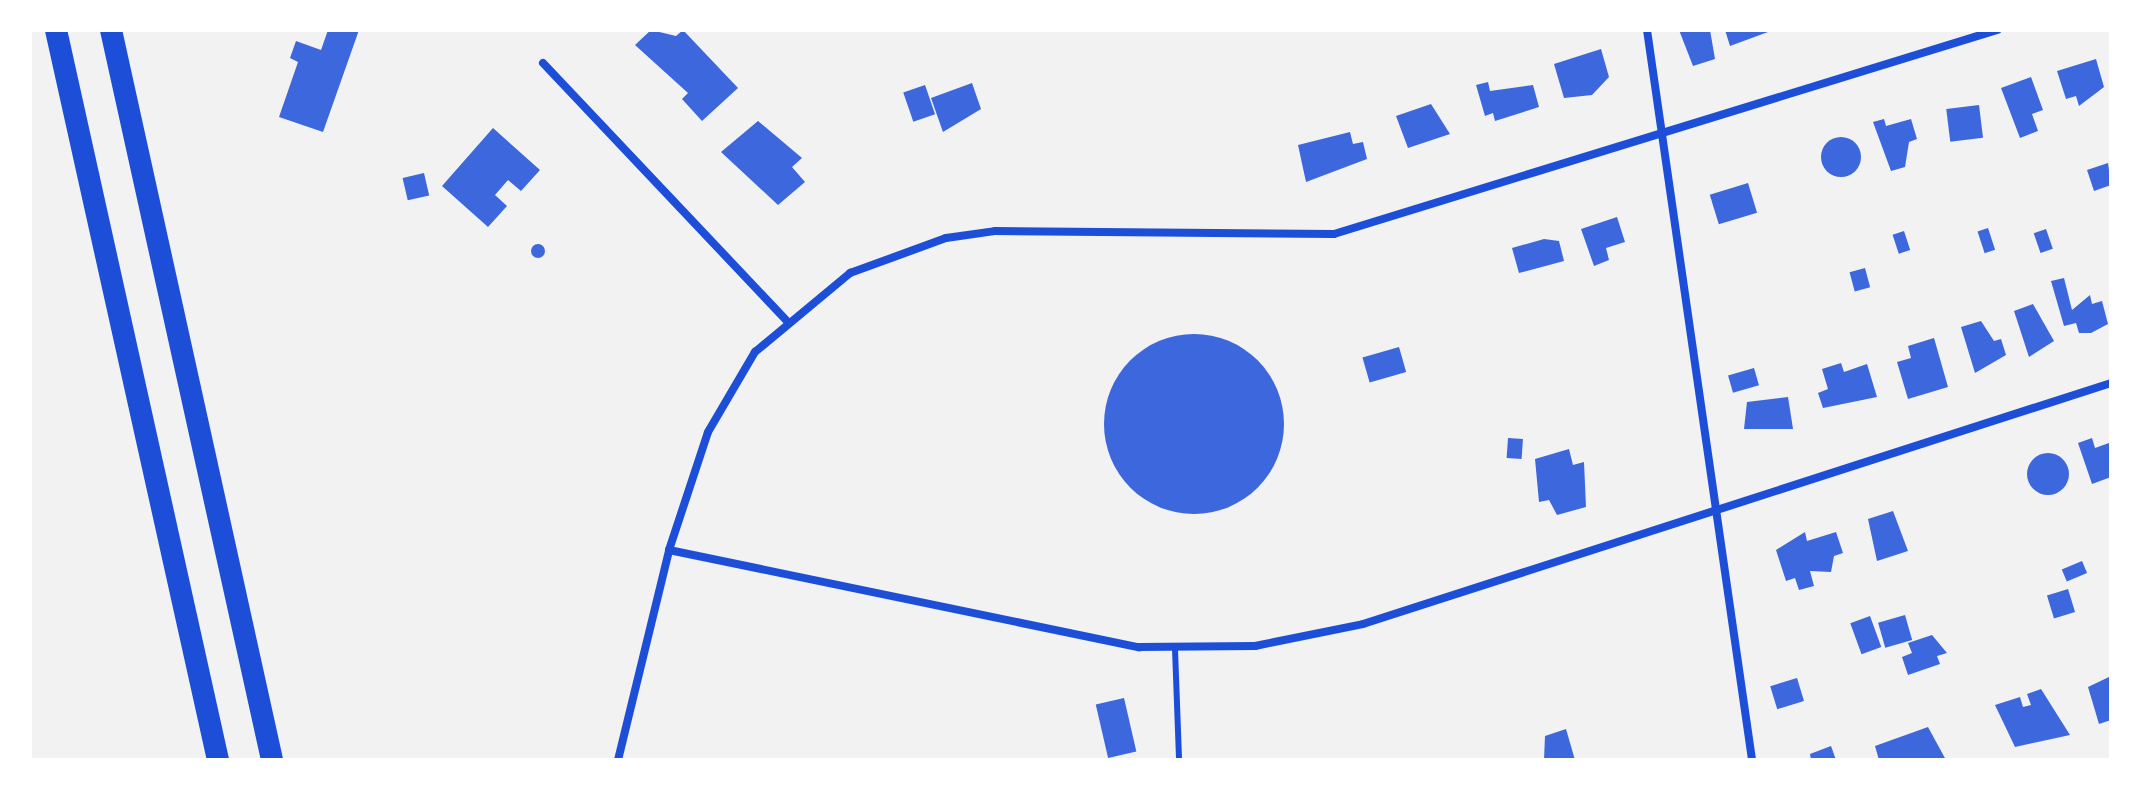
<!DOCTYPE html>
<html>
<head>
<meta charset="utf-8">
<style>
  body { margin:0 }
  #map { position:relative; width:2141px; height:790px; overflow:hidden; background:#f2f2f2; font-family:Signika,sans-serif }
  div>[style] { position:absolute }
  .building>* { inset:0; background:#3d67dc; transform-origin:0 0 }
  .round { border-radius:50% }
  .service>* { height:6px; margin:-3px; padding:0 3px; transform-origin:3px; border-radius:3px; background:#1d4ed8 }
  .minor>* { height:8px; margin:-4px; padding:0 4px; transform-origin:4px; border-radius:4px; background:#1d4ed8 }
  .motorway>* { height:22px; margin:-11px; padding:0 11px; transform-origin:11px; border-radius:11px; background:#1d4ed8 }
  span { translate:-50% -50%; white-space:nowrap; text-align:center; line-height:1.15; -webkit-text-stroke:8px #fff; paint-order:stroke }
  .frame { position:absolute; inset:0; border:32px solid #fff; pointer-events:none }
</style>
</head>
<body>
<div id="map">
  <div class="building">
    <div style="clip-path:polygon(328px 30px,359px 30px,323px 132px,279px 117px,298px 62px,290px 58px,296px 41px,321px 50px)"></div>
    <div style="clip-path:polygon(651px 30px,676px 36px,683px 30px,738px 88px,702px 121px,682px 99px,688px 93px,635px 45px)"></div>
    <div style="clip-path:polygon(1679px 30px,1710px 30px,1715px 59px,1693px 66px)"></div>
    <div style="clip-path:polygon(1725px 30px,1767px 30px,1768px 32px,1730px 46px)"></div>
    <div style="clip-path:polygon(1601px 49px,1609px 77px,1592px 95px,1564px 98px,1554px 64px)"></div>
    <div style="clip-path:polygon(2096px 59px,2104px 87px,2079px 106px,2076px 96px,2066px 99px,2057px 71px)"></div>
    <div style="clip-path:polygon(2031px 77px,2043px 110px,2032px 114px,2038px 131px,2020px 138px,2001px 88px)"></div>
    <div style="clip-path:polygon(1488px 82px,1490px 91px,1533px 85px,1539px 107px,1495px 121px,1493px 113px,1485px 116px,1476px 85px)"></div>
    <div style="clip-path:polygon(972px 83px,981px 109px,943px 132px,931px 98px)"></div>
    <div style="left:925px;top:85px;width:31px;height:23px;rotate:71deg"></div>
    <div style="clip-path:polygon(1431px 104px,1450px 134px,1408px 148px,1396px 116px)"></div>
    <div style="left:1979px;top:105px;width:33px;height:33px;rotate:83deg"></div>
    <div style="clip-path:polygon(1884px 119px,1886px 126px,1911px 119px,1917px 139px,1909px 142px,1905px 167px,1891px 171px,1873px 122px)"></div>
    <div style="clip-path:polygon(758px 121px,802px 158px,792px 167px,805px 182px,778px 205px,721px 152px)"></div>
    <div style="clip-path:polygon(493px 128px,540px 170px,521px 191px,508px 180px,495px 195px,507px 206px,488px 227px,442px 186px)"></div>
    <div style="clip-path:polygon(1350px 132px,1353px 144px,1363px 142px,1367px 159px,1306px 182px,1298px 145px)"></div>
    <div class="round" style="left:1821px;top:137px;width:40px;height:40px"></div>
    <div style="clip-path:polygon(2108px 163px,2111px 185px,2094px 191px,2087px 170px)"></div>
    <div style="left:424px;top:173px;width:23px;height:22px;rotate:77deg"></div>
    <div style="left:1748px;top:183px;width:31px;height:40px;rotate:73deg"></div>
    <div style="clip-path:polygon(1617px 217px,1625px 242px,1606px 248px,1609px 260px,1594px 266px,1581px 229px)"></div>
    <div style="left:1988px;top:228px;width:23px;height:11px;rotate:72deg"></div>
    <div style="left:2046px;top:229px;width:21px;height:13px;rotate:71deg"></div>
    <div style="left:1904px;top:231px;width:20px;height:12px;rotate:72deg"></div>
    <div style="clip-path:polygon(1544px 239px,1559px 241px,1564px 261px,1519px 273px,1512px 248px)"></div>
    <div class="round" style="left:531px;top:244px;width:14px;height:14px"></div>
    <div style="left:1865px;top:268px;width:20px;height:16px;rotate:75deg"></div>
    <div style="clip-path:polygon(2064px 278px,2072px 310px,2090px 295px,2092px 304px,2102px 301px,2108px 324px,2091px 333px,2079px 333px,2076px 323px,2064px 326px,2051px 281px)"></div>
    <div style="clip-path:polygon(2033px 304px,2054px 341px,2029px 357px,2014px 311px)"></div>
    <div style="clip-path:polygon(1981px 321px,1994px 341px,2001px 339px,2006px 355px,1975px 373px,1961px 327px)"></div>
    <div class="round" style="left:1104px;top:334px;width:180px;height:180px"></div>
    <div style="clip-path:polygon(1934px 338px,1948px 387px,1908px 399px,1897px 362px,1911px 358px,1908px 346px)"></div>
    <div style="left:1399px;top:347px;width:26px;height:38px;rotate:74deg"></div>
    <div style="clip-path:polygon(1841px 363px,1844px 372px,1867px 364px,1877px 397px,1823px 408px,1818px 393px,1828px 389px,1822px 369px)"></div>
    <div style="left:1754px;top:368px;width:18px;height:27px;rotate:74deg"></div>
    <div style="clip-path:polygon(1788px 397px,1793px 429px,1744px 429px,1747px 402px)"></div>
    <div style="left:1508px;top:438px;width:15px;height:20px;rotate:4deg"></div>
    <div style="clip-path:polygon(2092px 438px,2095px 448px,2109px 443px,2111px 450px,2111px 477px,2092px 484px,2078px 443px)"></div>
    <div style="clip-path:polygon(1569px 449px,1573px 465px,1584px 462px,1586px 507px,1557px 515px,1549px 500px,1539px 502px,1535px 459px)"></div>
    <div class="round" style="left:2027px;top:453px;width:42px;height:42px"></div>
    <div style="clip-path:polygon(1893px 511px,1908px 551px,1877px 561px,1868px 519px)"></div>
    <div style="clip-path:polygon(1805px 532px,1807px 541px,1836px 532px,1843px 553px,1834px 556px,1831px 572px,1810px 571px,1814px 586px,1799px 590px,1795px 578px,1786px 581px,1776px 550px)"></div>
    <div style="left:2082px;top:561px;width:13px;height:22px;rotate:67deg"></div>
    <div style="left:2068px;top:589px;width:24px;height:22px;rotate:73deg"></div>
    <div style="left:1905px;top:615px;width:26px;height:28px;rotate:74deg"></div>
    <div style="left:1870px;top:616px;width:33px;height:21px;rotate:70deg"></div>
    <div style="clip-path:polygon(1932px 635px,1947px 653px,1937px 656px,1940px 664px,1908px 675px,1902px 657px,1912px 653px,1908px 643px)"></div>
    <div style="clip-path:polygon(2109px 677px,2111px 720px,2099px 724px,2088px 687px)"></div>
    <div style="left:1797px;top:678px;width:24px;height:28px;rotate:73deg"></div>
    <div style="clip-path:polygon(2041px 689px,2070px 735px,2015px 747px,1995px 705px,2020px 697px,2023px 707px,2031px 705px,2027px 694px)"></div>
    <div style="left:1124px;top:698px;width:55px;height:29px;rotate:77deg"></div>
    <div style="clip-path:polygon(1928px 727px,1946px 760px,1879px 760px,1875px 746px)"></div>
    <div style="clip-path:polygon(1566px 729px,1575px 760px,1544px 760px,1545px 736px)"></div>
    <div style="clip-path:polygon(1831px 746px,1836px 760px,1811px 760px,1810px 754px)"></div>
  </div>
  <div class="service">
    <div style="left:1175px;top:649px;width:111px;rotate:87.9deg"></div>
  </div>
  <div class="minor">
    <div style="left:1647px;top:30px;width:738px;rotate:81.81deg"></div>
    <div style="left:543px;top:63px;width:354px;rotate:46.6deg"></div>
    <div style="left:669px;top:550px;width:480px;rotate:11.7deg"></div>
    <div style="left:1139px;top:647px;width:116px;rotate:-0.5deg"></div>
    <div style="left:1255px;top:646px;width:110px;rotate:-11.5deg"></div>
    <div style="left:1363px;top:624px;width:786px;rotate:-17.86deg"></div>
    <div style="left:618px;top:760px;width:216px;rotate:-76.3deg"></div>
    <div style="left:669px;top:550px;width:124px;rotate:-71.7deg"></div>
    <div style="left:708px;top:432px;width:93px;rotate:-59.6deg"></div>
    <div style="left:755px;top:352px;width:124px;rotate:-39.7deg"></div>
    <div style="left:850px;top:273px;width:102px;rotate:-20deg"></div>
    <div style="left:946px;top:238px;width:49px;rotate:-8.1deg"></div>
    <div style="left:995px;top:231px;width:339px;rotate:0.5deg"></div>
    <div style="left:1334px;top:234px;width:694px;rotate:-17.1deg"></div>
  </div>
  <div class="motorway">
    <div style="left:56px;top:30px;width:748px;rotate:77.49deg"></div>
    <div style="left:111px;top:30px;width:748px;rotate:77.56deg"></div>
  </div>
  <div class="frame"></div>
</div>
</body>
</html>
